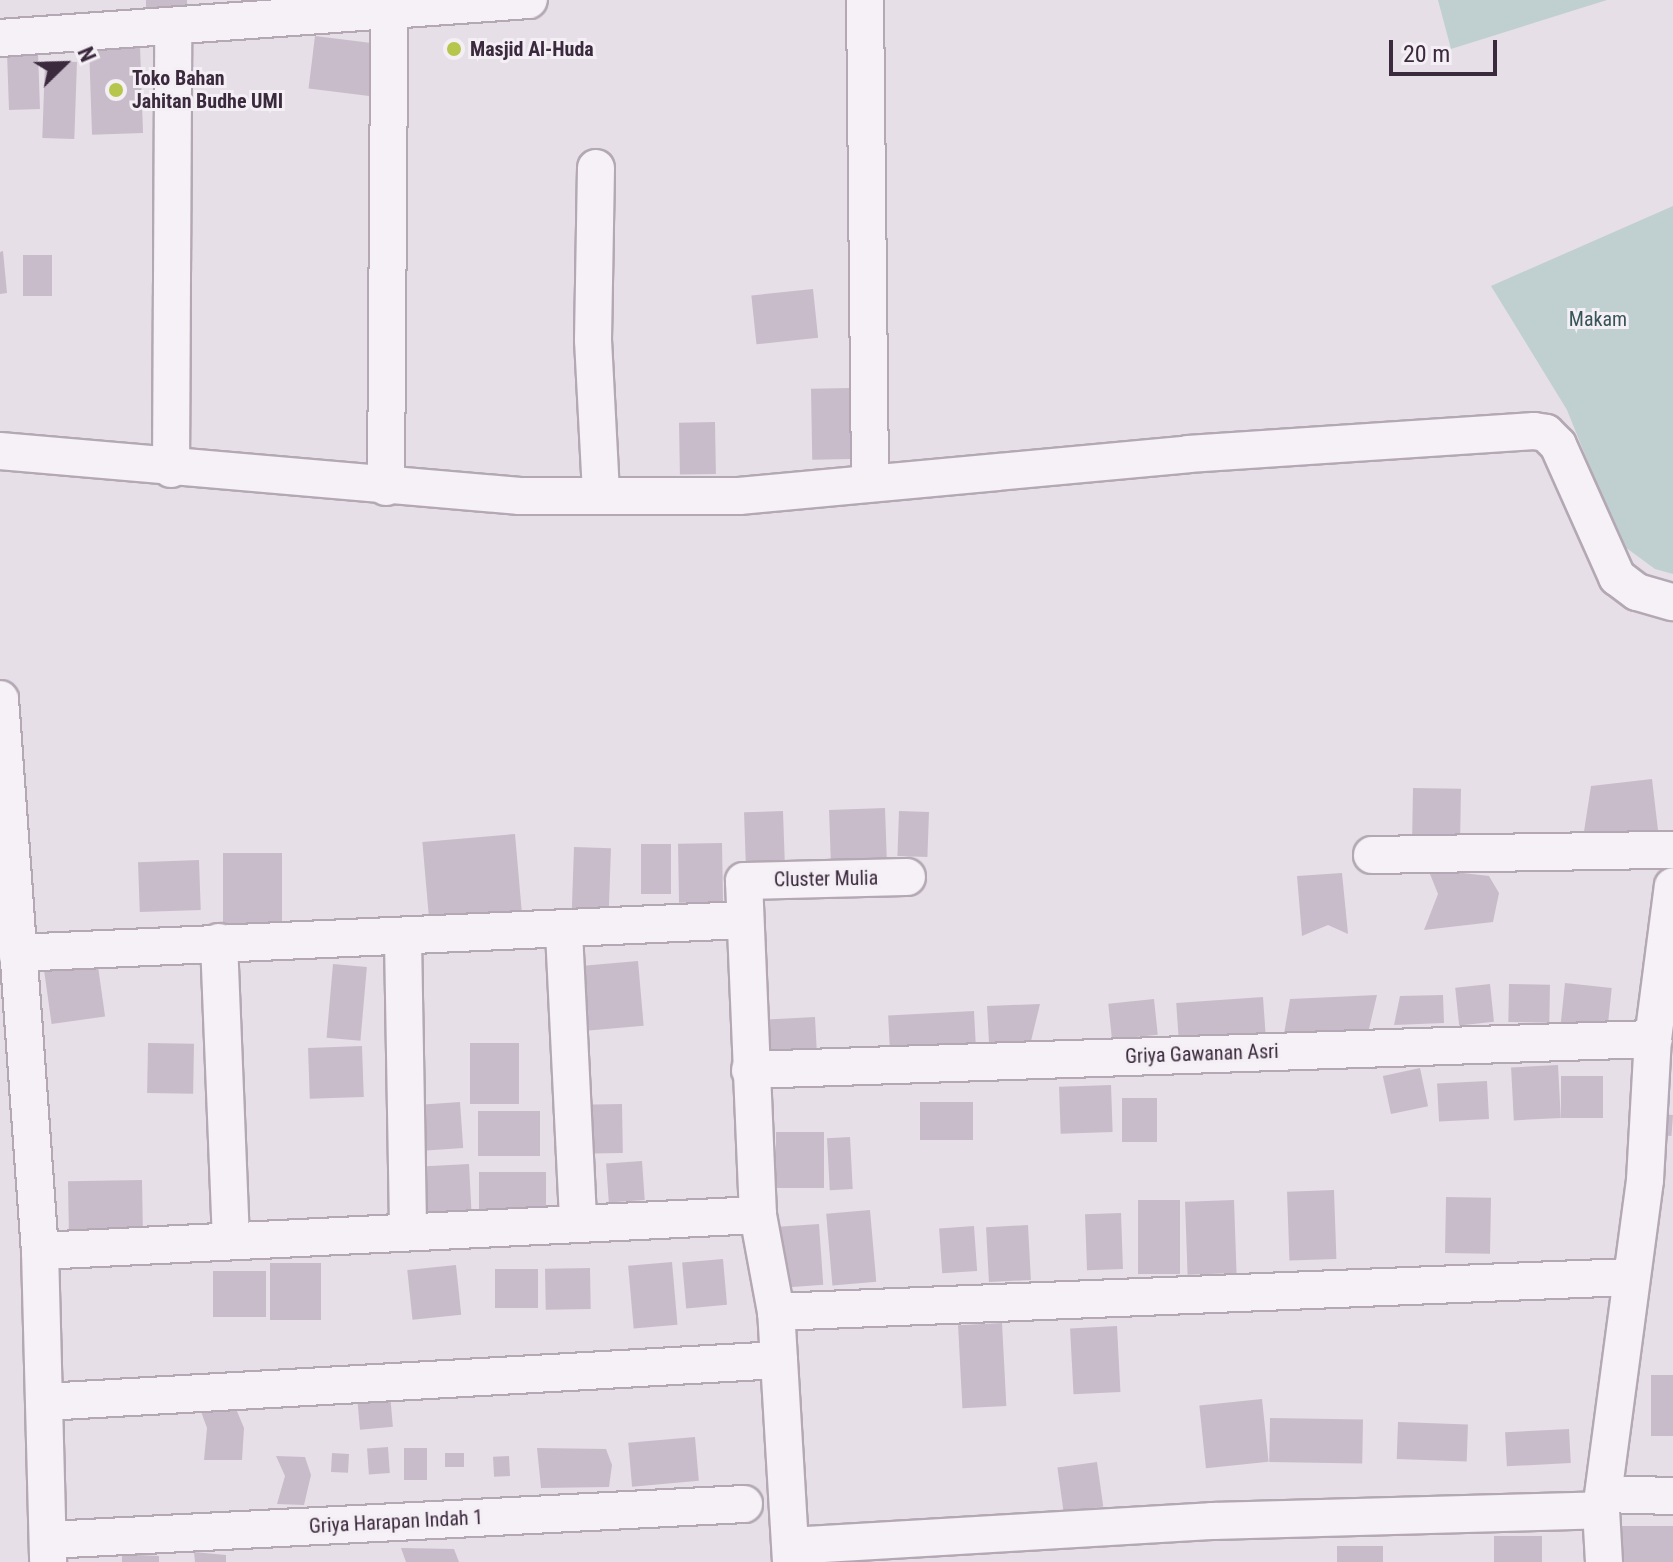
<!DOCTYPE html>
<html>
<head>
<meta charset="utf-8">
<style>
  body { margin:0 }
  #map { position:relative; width:1673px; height:1562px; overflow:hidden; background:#e6dfe7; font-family:"Roboto Condensed",sans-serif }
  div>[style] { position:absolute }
  .green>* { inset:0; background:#c0d0d1 }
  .building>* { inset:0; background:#c8bcca; transform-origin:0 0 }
  .roads { filter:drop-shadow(2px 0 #b3a8b4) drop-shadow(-2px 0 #b3a8b4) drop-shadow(0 2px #b3a8b4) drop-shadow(0 -2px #b3a8b4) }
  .minor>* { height:36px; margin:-18px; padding:0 18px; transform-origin:18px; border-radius:18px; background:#f5f1f6 }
  .dots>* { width:22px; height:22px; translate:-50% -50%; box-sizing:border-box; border:4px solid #f4eef5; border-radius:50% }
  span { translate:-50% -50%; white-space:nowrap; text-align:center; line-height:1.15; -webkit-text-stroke:6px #f4eef5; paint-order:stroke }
  .poi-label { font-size:20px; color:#3b293d; font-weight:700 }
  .left { translate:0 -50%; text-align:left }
  .park-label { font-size:20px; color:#375558 }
  .street-label { font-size:20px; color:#3b293d }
  .north { position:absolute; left:24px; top:24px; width:80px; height:80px; -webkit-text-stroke:6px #f4eef5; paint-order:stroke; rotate:67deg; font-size:22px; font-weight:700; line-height:32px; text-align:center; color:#3b293d }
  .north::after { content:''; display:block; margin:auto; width:28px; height:36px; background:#3b293d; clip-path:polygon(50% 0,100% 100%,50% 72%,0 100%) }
  .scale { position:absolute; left:1389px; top:40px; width:108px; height:36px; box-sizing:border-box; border:4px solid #3b293d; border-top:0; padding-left:10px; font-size:24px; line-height:28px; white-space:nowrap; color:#3b293d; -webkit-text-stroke:6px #f4eef5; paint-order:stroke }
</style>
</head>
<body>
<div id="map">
  <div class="green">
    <div style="clip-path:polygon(1438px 0,1607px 0,1451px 49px)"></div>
    <div style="clip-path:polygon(1673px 206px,1673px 574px,1655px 569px,1621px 544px,1567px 410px,1491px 286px)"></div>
  </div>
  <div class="building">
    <div style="left:146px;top:0;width:41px;height:23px"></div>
    <div style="left:315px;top:36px;width:61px;height:53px;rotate:7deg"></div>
    <div style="left:140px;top:46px;width:87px;height:51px;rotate:88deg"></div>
    <div style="left:38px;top:52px;width:57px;height:31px;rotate:88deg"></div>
    <div style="left:45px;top:61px;width:32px;height:77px;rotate:2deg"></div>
    <div style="clip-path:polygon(3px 251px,7px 293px,0 294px,0 252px)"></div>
    <div style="left:23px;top:255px;width:29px;height:41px"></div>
    <div style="left:813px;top:289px;width:49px;height:62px;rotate:84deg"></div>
    <div style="left:850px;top:388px;width:71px;height:39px;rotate:89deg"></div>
    <div style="left:715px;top:422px;width:52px;height:36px;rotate:89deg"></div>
    <div style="clip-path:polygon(1652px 779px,1658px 830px,1583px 838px,1591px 786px)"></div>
    <div style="left:1413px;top:788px;width:48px;height:51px;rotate:1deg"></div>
    <div style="left:885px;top:808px;width:51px;height:56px;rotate:88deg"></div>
    <div style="left:783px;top:811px;width:52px;height:39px;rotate:88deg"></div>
    <div style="left:899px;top:811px;width:30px;height:45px;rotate:2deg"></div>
    <div style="left:515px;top:834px;width:86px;height:93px;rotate:85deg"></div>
    <div style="left:722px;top:843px;width:59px;height:44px;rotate:89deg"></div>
    <div style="left:641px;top:844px;width:30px;height:50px"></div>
    <div style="left:574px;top:847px;width:37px;height:67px;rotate:2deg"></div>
    <div style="left:223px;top:853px;width:59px;height:78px"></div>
    <div style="left:199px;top:860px;width:50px;height:61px;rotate:88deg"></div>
    <div style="clip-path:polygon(1428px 869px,1489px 876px,1499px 893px,1493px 922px,1424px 930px,1438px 894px)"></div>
    <div style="clip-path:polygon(1342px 873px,1348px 934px,1328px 925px,1302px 936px,1297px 876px)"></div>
    <div style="left:97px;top:959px;width:58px;height:54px;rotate:82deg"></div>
    <div style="left:638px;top:961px;width:65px;height:55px;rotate:85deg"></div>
    <div style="left:333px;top:964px;width:34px;height:74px;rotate:5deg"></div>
    <div style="left:1565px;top:983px;width:47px;height:46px;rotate:6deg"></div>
    <div style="left:1490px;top:984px;width:38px;height:35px;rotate:84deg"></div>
    <div style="left:1509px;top:984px;width:41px;height:38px;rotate:1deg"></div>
    <div style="clip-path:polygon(1377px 995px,1369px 1029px,1284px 1034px,1290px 999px)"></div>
    <div style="clip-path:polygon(1443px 995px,1444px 1023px,1394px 1025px,1400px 996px)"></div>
    <div style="left:1263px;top:997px;width:39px;height:87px;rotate:86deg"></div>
    <div style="left:1154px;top:999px;width:36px;height:46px;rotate:84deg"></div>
    <div style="clip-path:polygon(1040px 1004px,1031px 1041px,989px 1043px,987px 1006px)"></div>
    <div style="left:974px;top:1011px;width:35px;height:86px;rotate:87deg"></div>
    <div style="left:815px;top:1017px;width:38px;height:55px;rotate:87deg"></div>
    <div style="left:148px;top:1043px;width:46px;height:50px;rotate:1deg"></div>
    <div style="left:470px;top:1043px;width:49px;height:61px"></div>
    <div style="left:362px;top:1046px;width:51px;height:54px;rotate:88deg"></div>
    <div style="left:1558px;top:1065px;width:53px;height:47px;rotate:87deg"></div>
    <div style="left:1420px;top:1068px;width:39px;height:38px;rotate:78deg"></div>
    <div style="left:1561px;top:1076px;width:42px;height:42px"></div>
    <div style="left:1487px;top:1081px;width:38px;height:50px;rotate:87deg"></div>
    <div style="left:1111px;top:1085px;width:47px;height:52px;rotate:88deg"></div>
    <div style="left:1122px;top:1098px;width:35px;height:44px"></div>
    <div style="left:460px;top:1102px;width:46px;height:48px;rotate:86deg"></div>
    <div style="left:920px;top:1102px;width:53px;height:38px"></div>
    <div style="left:622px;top:1104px;width:49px;height:44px;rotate:89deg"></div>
    <div style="left:478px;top:1111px;width:62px;height:45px"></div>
    <div style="left:1659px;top:1114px;width:14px;height:21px;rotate:4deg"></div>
    <div style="left:776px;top:1132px;width:48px;height:56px"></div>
    <div style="left:850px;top:1137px;width:52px;height:23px;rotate:87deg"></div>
    <div style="left:642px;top:1161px;width:39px;height:36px;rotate:86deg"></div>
    <div style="left:469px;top:1164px;width:50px;height:53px;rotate:87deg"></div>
    <div style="left:546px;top:1172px;width:40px;height:67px;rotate:90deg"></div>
    <div style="left:142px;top:1180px;width:58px;height:74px;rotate:89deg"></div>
    <div style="left:1334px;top:1190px;width:69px;height:47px;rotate:88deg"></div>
    <div style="left:1446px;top:1197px;width:45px;height:56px;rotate:1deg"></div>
    <div style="left:1138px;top:1200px;width:42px;height:74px"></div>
    <div style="left:1234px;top:1200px;width:73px;height:49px;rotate:88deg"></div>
    <div style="left:870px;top:1210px;width:72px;height:44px;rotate:85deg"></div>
    <div style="left:1121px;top:1213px;width:56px;height:36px;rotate:88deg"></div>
    <div style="left:819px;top:1224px;width:61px;height:48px;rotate:86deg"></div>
    <div style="left:1028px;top:1225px;width:55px;height:42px;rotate:87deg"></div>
    <div style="left:974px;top:1226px;width:45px;height:35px;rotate:86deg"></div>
    <div style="left:723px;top:1259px;width:46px;height:41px;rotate:85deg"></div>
    <div style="left:672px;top:1262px;width:63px;height:44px;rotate:85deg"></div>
    <div style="left:270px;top:1263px;width:51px;height:57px"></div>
    <div style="left:456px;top:1265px;width:50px;height:49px;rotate:84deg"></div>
    <div style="left:590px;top:1268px;width:41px;height:45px;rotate:89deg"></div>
    <div style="left:495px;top:1269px;width:43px;height:39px"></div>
    <div style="left:213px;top:1271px;width:53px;height:46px"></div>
    <div style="left:1002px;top:1323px;width:83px;height:44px;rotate:87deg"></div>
    <div style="left:1117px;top:1326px;width:66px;height:47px;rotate:87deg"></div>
    <div style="left:1673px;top:1375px;width:61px;height:22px;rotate:90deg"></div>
    <div style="left:390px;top:1394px;width:33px;height:33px;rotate:85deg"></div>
    <div style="left:1262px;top:1399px;width:63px;height:63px;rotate:84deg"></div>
    <div style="clip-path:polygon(234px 1404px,244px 1428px,242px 1460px,204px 1460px,207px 1428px,199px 1406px)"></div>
    <div style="left:1270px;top:1418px;width:93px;height:44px;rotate:1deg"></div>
    <div style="left:1398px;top:1422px;width:70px;height:37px;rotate:2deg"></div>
    <div style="left:1569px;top:1429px;width:34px;height:64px;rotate:87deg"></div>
    <div style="left:695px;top:1437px;width:44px;height:67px;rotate:85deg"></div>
    <div style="left:388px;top:1447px;width:26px;height:21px;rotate:86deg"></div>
    <div style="left:404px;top:1448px;width:23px;height:32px"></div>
    <div style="clip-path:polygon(537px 1448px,606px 1449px,612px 1465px,609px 1487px,541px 1488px)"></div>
    <div style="left:332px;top:1453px;width:17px;height:19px;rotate:3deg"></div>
    <div style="left:464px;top:1453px;width:14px;height:19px;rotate:90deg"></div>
    <div style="clip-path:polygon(276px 1456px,305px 1457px,311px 1475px,304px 1505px,277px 1504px,285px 1476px)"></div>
    <div style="left:509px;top:1456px;width:20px;height:16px;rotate:87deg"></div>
    <div style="left:1097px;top:1462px;width:45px;height:40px;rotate:82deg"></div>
    <div style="left:1673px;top:1526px;width:36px;height:60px;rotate:90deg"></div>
    <div style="left:1542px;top:1536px;width:26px;height:48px;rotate:90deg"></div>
    <div style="left:1337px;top:1546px;width:46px;height:16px"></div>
    <div style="clip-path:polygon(401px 1548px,454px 1549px,459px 1562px,406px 1562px)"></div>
    <div style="clip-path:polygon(194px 1552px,226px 1555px,226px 1562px,195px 1562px)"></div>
    <div style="clip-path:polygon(122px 1554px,159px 1556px,159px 1562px,122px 1562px)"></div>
  </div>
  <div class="roads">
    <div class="minor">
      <div style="left:865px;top:0;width:481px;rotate:89.4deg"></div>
      <div style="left:0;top:38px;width:530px;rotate:-4.11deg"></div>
      <div style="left:596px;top:168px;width:172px;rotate:91deg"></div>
      <div style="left:593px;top:340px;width:154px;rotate:87deg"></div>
      <div style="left:0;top:451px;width:522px;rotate:4.95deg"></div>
      <div style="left:520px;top:496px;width:219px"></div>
      <div style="left:739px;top:496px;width:451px;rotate:-5.3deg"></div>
      <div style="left:1188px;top:454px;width:347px;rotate:-3.8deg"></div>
      <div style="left:1534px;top:431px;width:12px;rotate:9deg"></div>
      <div style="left:1546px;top:433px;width:17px;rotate:45deg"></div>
      <div style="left:1558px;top:445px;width:145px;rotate:65.9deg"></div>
      <div style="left:1617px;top:577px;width:25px;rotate:37deg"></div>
      <div style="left:1637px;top:592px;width:37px;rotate:16deg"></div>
      <div style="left:171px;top:469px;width:441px;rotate:-89.7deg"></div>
      <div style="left:386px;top:487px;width:478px;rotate:-89.6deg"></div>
      <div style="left:0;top:699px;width:553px;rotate:85.86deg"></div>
      <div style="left:40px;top:1251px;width:311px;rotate:88.5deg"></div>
      <div style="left:1372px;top:855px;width:301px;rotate:-1deg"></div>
      <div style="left:564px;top:932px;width:291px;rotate:87.2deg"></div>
      <div style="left:403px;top:939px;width:291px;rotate:89deg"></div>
      <div style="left:219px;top:942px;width:295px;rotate:87.7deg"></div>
      <div style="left:17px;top:953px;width:728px;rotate:-2.6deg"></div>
      <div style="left:750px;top:1070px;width:904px;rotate:-1.97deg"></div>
      <div style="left:40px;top:1251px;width:719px;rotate:-2.87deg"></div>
      <div style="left:776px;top:1312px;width:854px;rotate:-2.35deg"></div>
      <div style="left:44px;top:1402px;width:736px;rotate:-3.27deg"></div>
      <div style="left:1604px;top:1494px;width:69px;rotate:1.7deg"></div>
      <div style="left:48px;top:1540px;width:697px;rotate:-2.96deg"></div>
      <div style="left:791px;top:1546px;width:423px;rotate:-3.4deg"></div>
      <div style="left:1213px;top:1521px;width:388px;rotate:-1.6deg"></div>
      <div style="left:791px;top:1562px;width:250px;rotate:-93.4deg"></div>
      <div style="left:776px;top:1312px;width:99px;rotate:-100.5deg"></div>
      <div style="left:758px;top:1215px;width:334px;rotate:-92.4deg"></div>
      <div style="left:744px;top:881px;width:163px;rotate:-1.4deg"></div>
      <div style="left:1604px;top:1562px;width:52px;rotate:-93.3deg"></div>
      <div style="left:1601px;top:1510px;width:333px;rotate:-82.4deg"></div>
      <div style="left:1645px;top:1180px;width:141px;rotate:-86.8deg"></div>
      <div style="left:1653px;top:1039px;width:154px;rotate:-82.6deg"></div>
    </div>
  </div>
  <div class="dots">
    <div style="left:454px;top:49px;background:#b6c54b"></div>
    <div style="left:116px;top:90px;background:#b6c54b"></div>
  </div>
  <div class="poi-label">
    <span class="left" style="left:470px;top:49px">Masjid Al-Huda</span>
    <span class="left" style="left:132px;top:90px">Toko Bahan<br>Jahitan Budhe UMI</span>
  </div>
  <div class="park-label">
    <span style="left:1598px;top:319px">Makam</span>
  </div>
  <div class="street-label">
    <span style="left:826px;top:879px;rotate:-1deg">Cluster Mulia</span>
    <span style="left:1202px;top:1054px;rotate:-2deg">Griya Gawanan Asri</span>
    <span style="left:396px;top:1522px;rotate:-3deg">Griya Harapan Indah 1</span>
  </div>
  <div class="north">N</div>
  <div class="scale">20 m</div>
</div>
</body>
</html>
